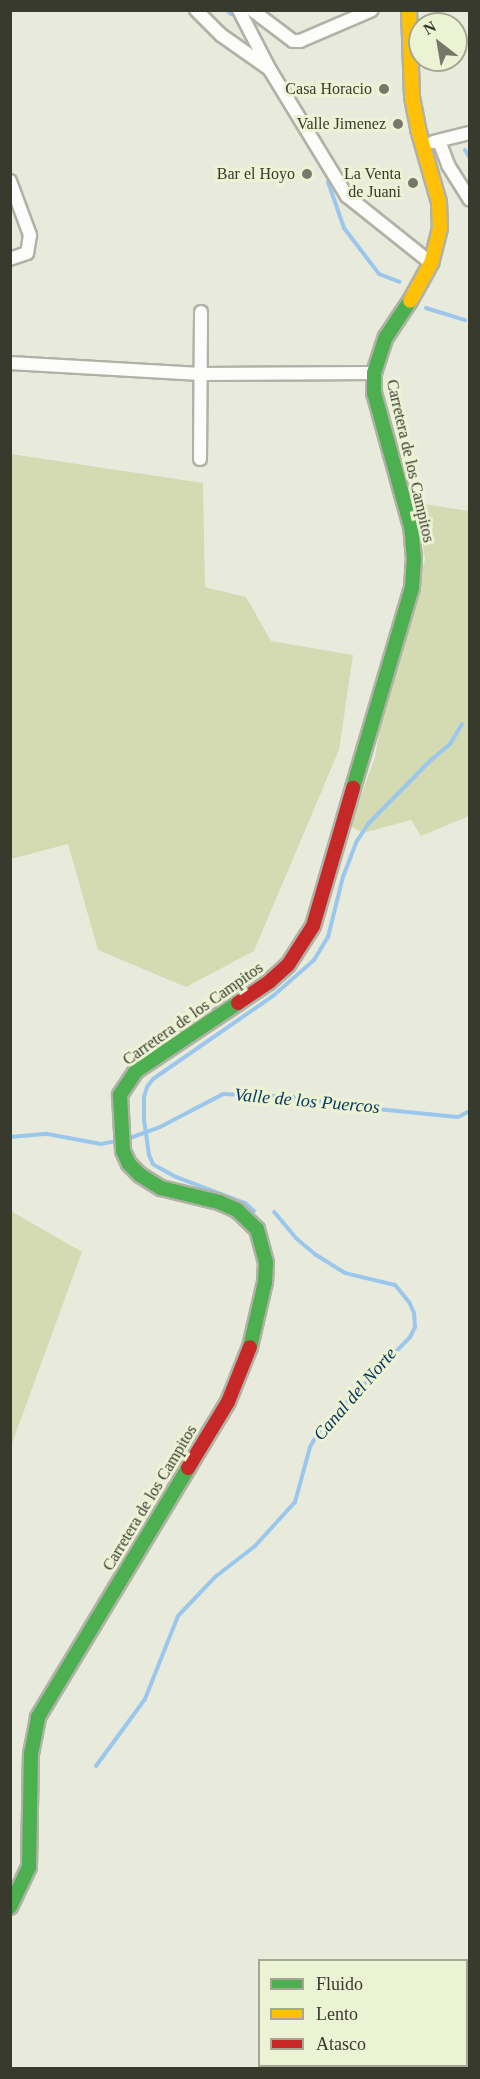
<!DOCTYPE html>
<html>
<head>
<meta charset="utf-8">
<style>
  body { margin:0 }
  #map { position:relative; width:480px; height:2079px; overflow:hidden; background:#e8ebdb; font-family:Georgia,serif }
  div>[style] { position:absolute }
  .green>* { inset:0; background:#d4dbb3 }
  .stream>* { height:4px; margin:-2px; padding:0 2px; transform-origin:2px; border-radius:2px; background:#9cc7ed }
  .roads { filter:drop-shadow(2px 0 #b0b2a6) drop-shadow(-2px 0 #b0b2a6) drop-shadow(0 2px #b0b2a6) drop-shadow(0 -2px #b0b2a6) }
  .street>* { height:12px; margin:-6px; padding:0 6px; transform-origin:6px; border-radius:6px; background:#fcfcfa }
  .fast>* { height:14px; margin:-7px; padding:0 7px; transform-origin:7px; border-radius:7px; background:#4caf50 }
  .slow>* { height:14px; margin:-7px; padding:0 7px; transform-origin:7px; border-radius:7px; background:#ffc107 }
  .jam>* { height:14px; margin:-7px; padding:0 7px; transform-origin:7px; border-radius:7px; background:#c62828 }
  .dots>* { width:16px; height:16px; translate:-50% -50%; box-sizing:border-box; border:3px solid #ecf2d4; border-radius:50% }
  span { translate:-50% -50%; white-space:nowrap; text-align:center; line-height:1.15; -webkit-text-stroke:6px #ecf2d4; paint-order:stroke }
  .poi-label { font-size:16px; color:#383a2e }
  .right { translate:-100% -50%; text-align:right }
  .street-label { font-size:16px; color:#383a2e }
  .water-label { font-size:18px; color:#06345b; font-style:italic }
  .frame { position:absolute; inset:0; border:12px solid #383a2e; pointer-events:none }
  .legend { position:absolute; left:258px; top:1959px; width:210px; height:108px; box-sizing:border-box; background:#ecf2d4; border:2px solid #a4a892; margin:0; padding:8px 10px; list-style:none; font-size:18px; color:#383a2e }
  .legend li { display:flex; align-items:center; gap:12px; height:30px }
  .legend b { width:30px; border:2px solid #a4a892 }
  .north { position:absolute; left:408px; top:12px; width:60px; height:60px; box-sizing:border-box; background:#ecf2d4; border:2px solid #a4a892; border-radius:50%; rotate:329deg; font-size:16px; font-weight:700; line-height:24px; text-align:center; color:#383a2e }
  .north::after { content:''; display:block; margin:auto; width:21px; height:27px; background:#76786b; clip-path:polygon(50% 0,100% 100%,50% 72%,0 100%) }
</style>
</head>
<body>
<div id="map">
  <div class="green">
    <div style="clip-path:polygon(11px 454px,203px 483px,205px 587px,246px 597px,271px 641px,353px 655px,339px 750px,254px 951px,186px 987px,98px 950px,68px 844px,11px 859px)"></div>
    <div style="clip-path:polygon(417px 503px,469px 511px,469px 816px,421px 836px,411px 820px,363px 833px,350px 826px,375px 757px,386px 692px,425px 560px)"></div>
    <div style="clip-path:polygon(11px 1211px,82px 1252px,11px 1446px)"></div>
  </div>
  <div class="stream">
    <div style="left:227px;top:10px;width:6px;rotate:45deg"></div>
    <div style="left:465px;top:150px;width:9px;rotate:58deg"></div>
    <div style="left:328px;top:182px;width:49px;rotate:70.8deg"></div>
    <div style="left:344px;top:228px;width:58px;rotate:52.7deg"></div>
    <div style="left:379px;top:274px;width:22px;rotate:21deg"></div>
    <div style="left:426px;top:308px;width:41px;rotate:17.1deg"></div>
    <div style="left:10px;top:1137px;width:37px;rotate:-5deg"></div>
    <div style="left:47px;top:1134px;width:55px;rotate:10.5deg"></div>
    <div style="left:101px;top:1144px;width:15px;rotate:-11deg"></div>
    <div style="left:127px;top:1139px;width:35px;rotate:-20deg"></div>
    <div style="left:160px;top:1127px;width:71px;rotate:-27.6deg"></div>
    <div style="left:223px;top:1094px;width:70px;rotate:2.5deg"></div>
    <div style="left:293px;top:1097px;width:31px;rotate:9deg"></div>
    <div style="left:324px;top:1102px;width:22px"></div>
    <div style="left:346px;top:1102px;width:32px;rotate:13deg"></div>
    <div style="left:377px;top:1109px;width:81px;rotate:5.6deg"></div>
    <div style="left:458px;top:1117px;width:13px;rotate:-27deg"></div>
    <div style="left:254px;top:1211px;width:12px;rotate:-138deg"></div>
    <div style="left:245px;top:1203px;width:74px;rotate:-159.4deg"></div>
    <div style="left:176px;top:1177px;width:26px;rotate:-151deg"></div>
    <div style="left:153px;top:1164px;width:10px;rotate:-114deg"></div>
    <div style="left:149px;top:1155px;width:34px;rotate:-98deg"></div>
    <div style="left:144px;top:1121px;width:24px;rotate:-90deg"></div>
    <div style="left:144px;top:1097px;width:10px;rotate:-73deg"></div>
    <div style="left:147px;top:1087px;width:10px;rotate:-53deg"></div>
    <div style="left:153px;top:1079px;width:146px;rotate:-34.7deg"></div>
    <div style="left:273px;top:996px;width:55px;rotate:-41.3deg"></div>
    <div style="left:314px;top:960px;width:27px;rotate:-59deg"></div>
    <div style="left:328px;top:937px;width:62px;rotate:-76deg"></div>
    <div style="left:343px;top:877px;width:39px;rotate:-69deg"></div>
    <div style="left:357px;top:841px;width:20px;rotate:-57deg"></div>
    <div style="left:368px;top:824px;width:90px;rotate:-45.5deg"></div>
    <div style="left:431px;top:760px;width:25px;rotate:-40deg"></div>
    <div style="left:450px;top:744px;width:23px;rotate:-59deg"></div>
    <div style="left:96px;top:1766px;width:83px;rotate:-53.8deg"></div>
    <div style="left:145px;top:1699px;width:89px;rotate:-68.3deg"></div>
    <div style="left:178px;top:1616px;width:54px;rotate:-46.5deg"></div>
    <div style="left:215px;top:1577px;width:51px;rotate:-37.8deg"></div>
    <div style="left:255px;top:1546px;width:59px;rotate:-47.7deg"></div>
    <div style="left:295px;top:1502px;width:57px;rotate:-74.7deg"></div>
    <div style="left:310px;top:1447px;width:20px;rotate:-60deg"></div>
    <div style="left:320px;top:1430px;width:129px;rotate:-45.9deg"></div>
    <div style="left:410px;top:1337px;width:11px;rotate:-63deg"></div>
    <div style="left:415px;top:1327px;width:14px;rotate:-94deg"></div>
    <div style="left:414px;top:1313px;width:12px;rotate:-114deg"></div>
    <div style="left:409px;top:1302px;width:22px;rotate:-129deg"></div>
    <div style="left:395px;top:1285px;width:51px;rotate:-166.5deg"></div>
    <div style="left:345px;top:1273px;width:34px;rotate:-148deg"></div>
    <div style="left:316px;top:1255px;width:26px;rotate:-140deg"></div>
    <div style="left:296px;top:1238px;width:34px;rotate:-130deg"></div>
  </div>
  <div class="roads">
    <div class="street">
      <div style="left:196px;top:10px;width:35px;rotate:45deg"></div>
      <div style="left:221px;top:35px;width:57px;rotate:35.1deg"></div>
      <div style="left:239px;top:10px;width:68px;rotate:62.7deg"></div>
      <div style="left:270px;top:70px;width:148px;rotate:58.6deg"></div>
      <div style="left:347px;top:196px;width:107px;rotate:38.6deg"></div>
      <div style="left:252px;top:10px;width:51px;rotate:37.1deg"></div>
      <div style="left:293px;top:41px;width:7px"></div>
      <div style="left:300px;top:41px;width:78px;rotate:-23.3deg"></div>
      <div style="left:439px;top:141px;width:26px;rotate:69deg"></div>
      <div style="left:448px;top:165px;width:41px;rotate:57.8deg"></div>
      <div style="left:433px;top:142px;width:38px;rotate:-14deg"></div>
      <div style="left:10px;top:181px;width:58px;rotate:69.7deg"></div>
      <div style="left:30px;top:235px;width:18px;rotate:99deg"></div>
      <div style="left:27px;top:253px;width:18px;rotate:161deg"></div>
      <div style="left:10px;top:363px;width:191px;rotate:3.3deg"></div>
      <div style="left:201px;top:374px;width:173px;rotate:-0.3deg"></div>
      <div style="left:200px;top:459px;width:147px;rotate:-89.6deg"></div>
    </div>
    <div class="fast">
      <div style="left:353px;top:788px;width:209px;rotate:-73.6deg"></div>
      <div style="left:412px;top:587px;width:28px;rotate:-86deg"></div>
      <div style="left:414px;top:559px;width:32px;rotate:-95deg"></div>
      <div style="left:411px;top:527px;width:139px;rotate:-105.4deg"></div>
      <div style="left:374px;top:393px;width:20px;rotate:-90deg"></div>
      <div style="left:374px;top:373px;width:38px;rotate:-72deg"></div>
      <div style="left:386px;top:337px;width:43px;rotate:-56.3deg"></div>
      <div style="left:238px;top:1003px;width:123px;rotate:146.3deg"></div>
      <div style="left:136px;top:1071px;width:29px;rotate:124deg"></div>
      <div style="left:120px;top:1095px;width:56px;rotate:86.9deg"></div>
      <div style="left:123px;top:1151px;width:14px;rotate:65deg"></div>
      <div style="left:129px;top:1164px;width:16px;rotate:45deg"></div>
      <div style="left:140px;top:1175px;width:25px;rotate:32deg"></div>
      <div style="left:161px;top:1188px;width:60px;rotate:13.6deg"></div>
      <div style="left:219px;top:1202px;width:20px;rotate:24deg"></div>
      <div style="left:237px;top:1210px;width:28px;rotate:44deg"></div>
      <div style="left:257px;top:1229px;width:35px;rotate:75deg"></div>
      <div style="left:266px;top:1263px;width:19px;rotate:93deg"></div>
      <div style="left:265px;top:1282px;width:67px;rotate:103deg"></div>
      <div style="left:10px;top:1907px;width:44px;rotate:-64.6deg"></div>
      <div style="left:29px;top:1867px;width:113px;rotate:-89deg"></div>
      <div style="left:31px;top:1754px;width:38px;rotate:-79deg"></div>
      <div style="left:38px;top:1717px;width:291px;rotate:-58.9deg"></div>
    </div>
    <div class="slow">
      <div style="left:409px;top:10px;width:87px;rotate:88deg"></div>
      <div style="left:412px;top:97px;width:33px;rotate:79deg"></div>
      <div style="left:418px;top:129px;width:76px;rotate:74deg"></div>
      <div style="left:439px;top:202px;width:26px;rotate:88deg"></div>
      <div style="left:440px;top:228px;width:36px;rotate:104deg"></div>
      <div style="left:431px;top:263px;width:43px;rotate:118.9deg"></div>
    </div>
    <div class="jam">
      <div style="left:238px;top:1003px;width:37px;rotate:-34deg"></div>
      <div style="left:269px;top:982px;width:25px;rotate:-42deg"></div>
      <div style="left:288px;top:965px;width:46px;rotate:-57.3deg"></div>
      <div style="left:313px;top:926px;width:144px;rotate:-73.8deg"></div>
      <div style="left:188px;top:1468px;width:77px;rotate:-58.8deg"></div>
      <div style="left:228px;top:1402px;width:59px;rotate:-68.2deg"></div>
    </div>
  </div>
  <div class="dots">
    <div style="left:384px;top:89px;background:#76786b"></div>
    <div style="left:398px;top:124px;background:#76786b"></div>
    <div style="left:307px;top:174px;background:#76786b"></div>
    <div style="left:413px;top:183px;background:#76786b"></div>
  </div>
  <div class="poi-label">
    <span class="right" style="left:372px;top:89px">Casa Horacio</span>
    <span class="right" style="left:386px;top:124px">Valle Jimenez</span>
    <span class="right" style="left:295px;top:174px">Bar el Hoyo</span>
    <span class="right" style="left:401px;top:183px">La Venta<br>de Juani</span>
  </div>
  <div class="street-label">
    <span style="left:410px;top:461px;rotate:77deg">Carretera de los Campitos</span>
    <span style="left:193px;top:1014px;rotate:-35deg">Carretera de los Campitos</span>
    <span style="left:150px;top:1498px;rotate:-59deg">Carretera de los Campitos</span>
  </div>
  <div class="water-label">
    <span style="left:307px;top:1101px;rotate:5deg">Valle de los Puercos</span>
    <span style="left:355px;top:1394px;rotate:-49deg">Canal del Norte</span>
  </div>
  <div class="frame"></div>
  <ul class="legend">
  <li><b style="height:8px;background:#4caf50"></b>Fluido</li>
  <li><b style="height:8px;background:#ffc107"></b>Lento</li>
  <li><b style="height:8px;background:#c62828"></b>Atasco</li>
  </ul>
  <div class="north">N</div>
</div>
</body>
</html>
